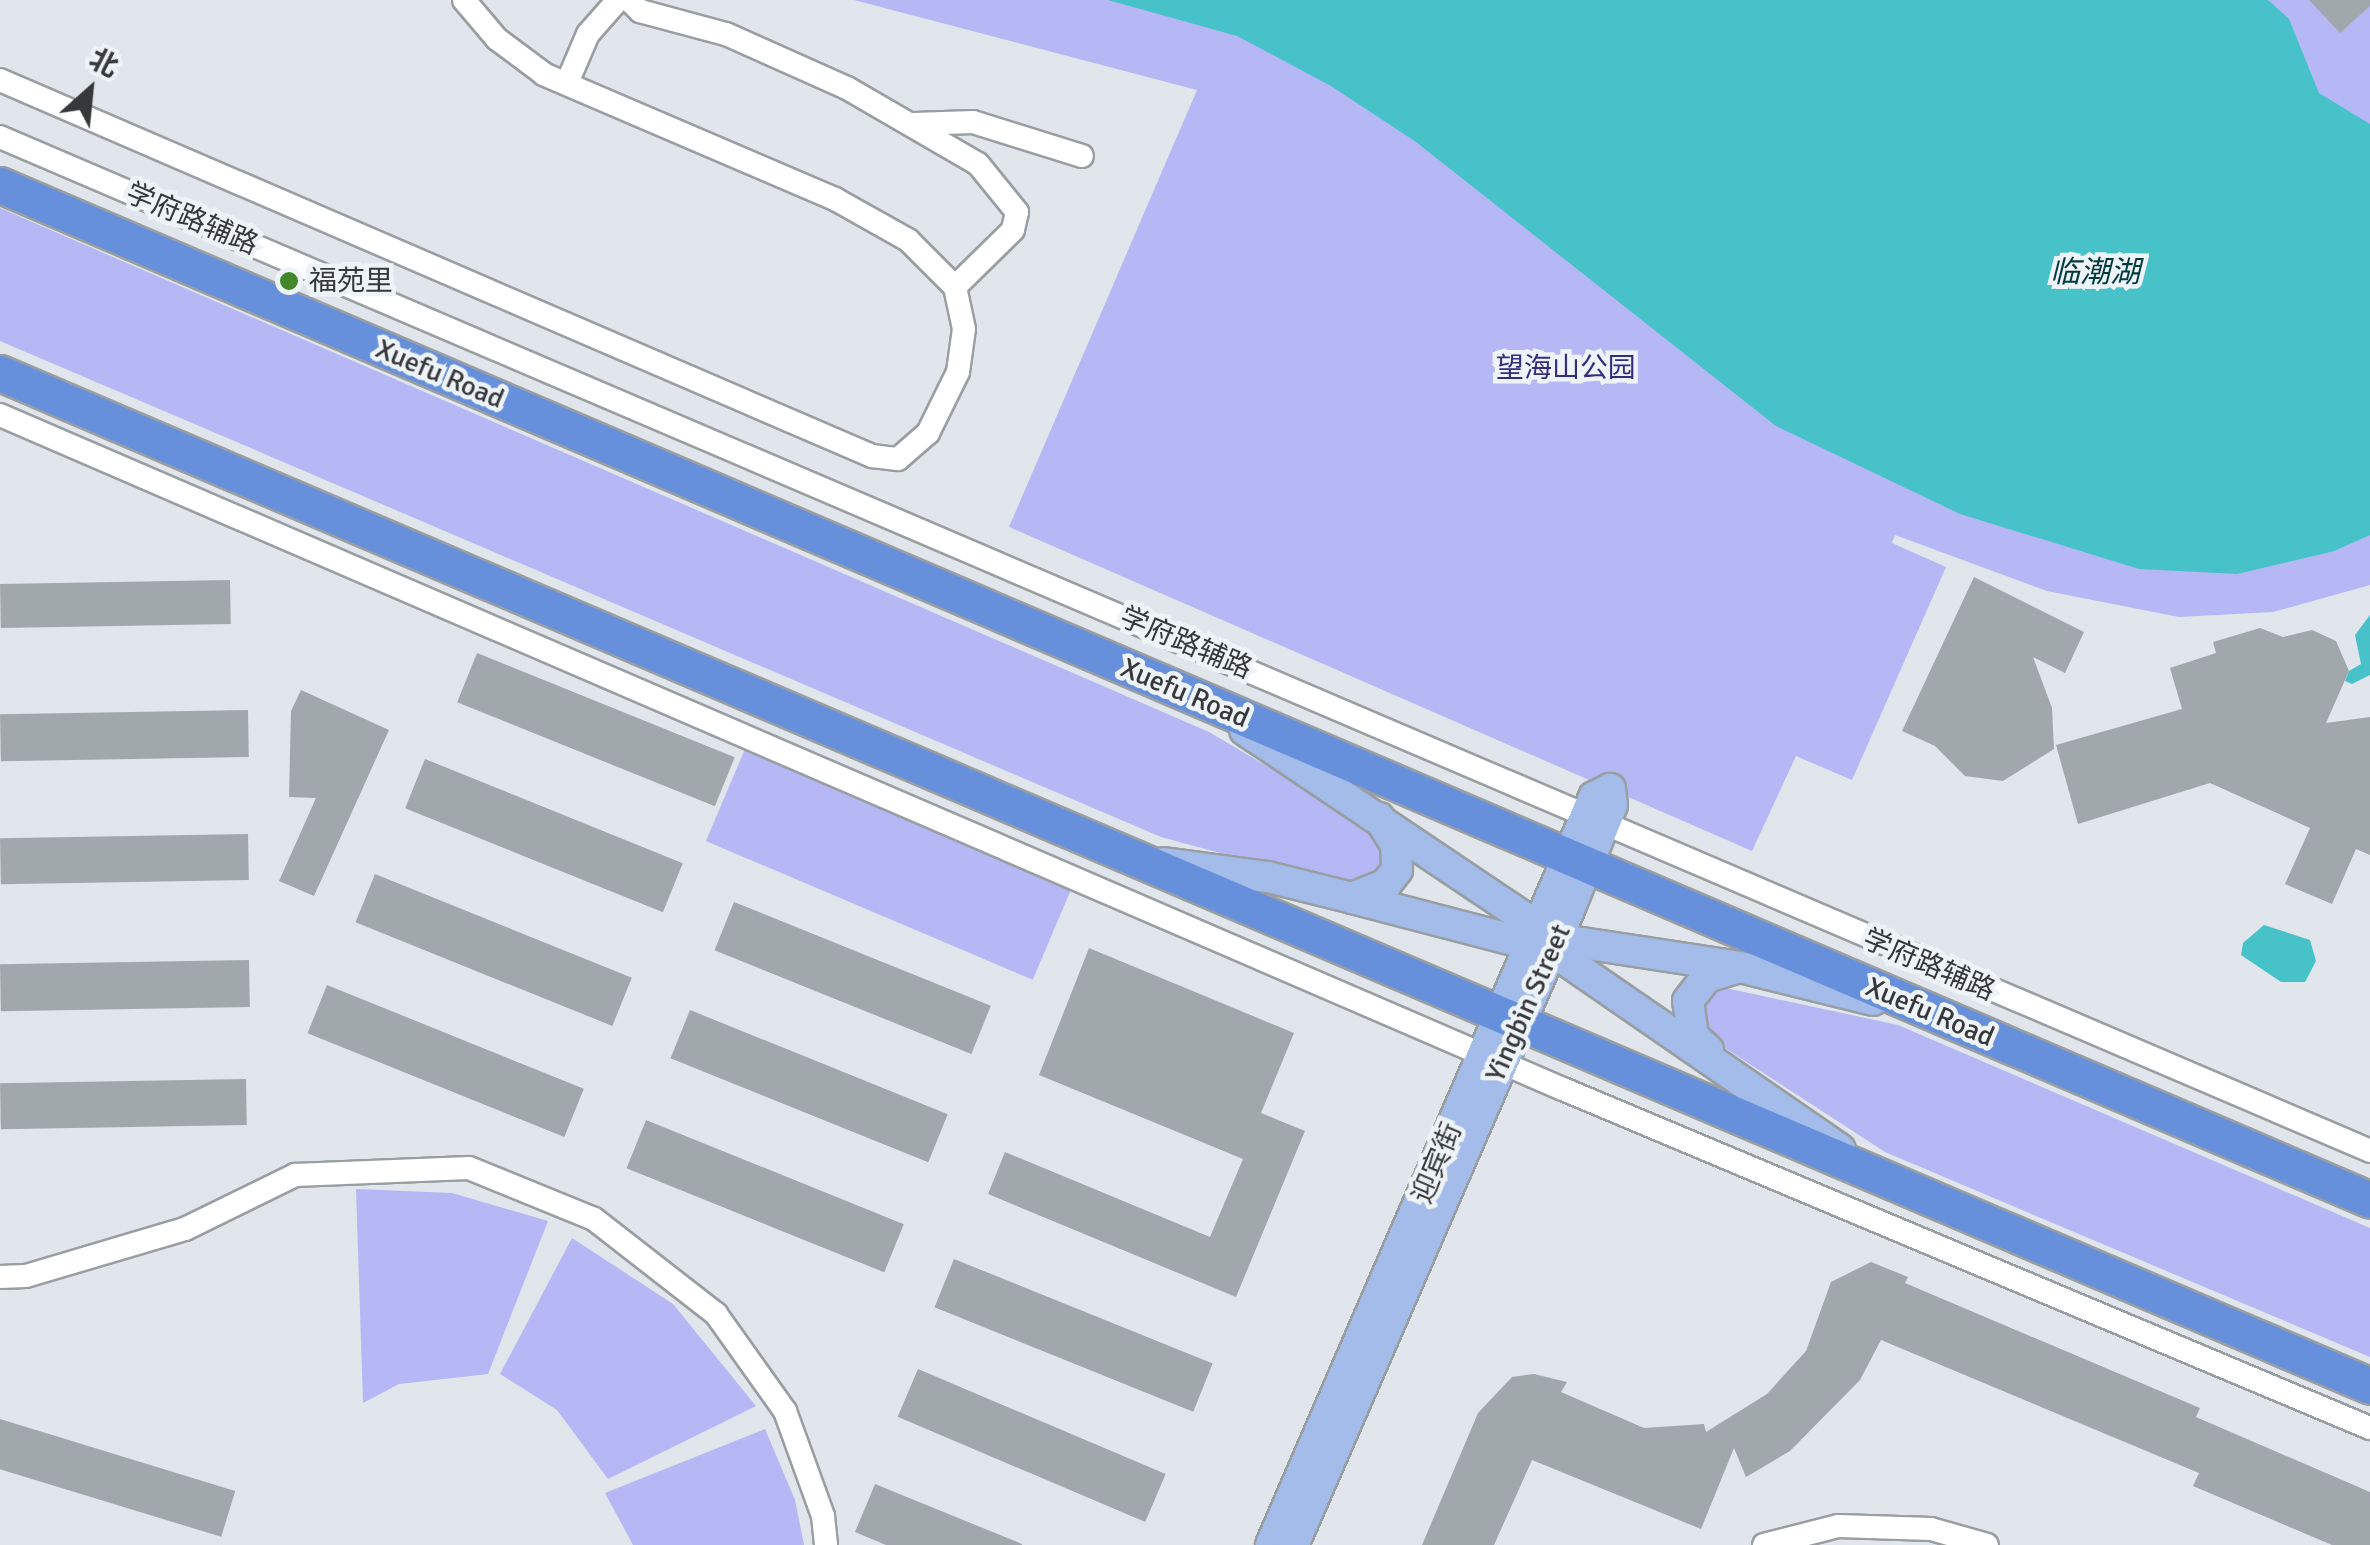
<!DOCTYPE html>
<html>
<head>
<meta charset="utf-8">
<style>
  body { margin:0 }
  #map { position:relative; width:2370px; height:1545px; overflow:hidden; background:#e0e6eb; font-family:Signika,"Noto Sans SC",sans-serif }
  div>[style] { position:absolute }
  .green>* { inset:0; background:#b5b8f5; transform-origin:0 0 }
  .water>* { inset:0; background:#48c2c9 }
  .building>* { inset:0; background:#a1a8ab; transform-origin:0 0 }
  .roads { filter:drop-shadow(2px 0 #999ea2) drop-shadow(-2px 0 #999ea2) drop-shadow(0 2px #999ea2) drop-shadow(0 -2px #999ea2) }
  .minor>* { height:22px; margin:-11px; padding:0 11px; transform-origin:11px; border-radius:11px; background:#fff }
  .major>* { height:30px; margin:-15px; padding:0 15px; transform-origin:15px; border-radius:15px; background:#a3bcea }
  .highway>* { height:35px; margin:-17.5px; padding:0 17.5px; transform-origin:17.5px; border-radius:17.5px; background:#6690dc }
  .dots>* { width:28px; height:28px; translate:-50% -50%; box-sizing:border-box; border:5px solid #eef3f8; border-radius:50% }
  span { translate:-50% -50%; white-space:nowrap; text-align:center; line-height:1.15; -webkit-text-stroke:9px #eef3f8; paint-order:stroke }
  .street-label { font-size:28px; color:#36383a }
  .poi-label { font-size:28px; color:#36383a }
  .left { translate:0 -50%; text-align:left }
  .park-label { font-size:28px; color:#352b80 }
  .water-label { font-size:30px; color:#003b3e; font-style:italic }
  .north { position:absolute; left:40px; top:40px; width:100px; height:100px; -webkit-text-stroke:8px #eef3f8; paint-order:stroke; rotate:27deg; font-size:28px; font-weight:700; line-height:40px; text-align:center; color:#36383a }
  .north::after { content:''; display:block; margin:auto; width:35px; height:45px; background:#36383a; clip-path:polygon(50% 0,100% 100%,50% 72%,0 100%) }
</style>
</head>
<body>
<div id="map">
  <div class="green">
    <div style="clip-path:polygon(854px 0,2370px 0,2370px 585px,2273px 612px,2179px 617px,2047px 591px,1895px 535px,1892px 543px,1946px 567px,1852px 780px,1796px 756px,1752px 851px,1009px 527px,1197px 90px)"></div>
    <div style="clip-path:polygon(0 208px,1209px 732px,1377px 831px,1389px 868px,1346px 887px,1161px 837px,0 341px)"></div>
    <div style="left:745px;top:749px;width:355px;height:100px;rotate:23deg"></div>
    <div style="clip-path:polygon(1721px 987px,1898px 1025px,2370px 1228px,2370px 1357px,1885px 1152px,1708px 1037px,1703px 1006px)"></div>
    <div style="clip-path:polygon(356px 1189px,452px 1193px,548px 1221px,488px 1374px,399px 1384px,363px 1403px)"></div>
    <div style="clip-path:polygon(572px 1238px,673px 1304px,756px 1406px,608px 1479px,557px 1410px,500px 1374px)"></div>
    <div style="clip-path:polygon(765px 1429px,795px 1500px,804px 1545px,633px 1545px,605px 1493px)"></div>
  </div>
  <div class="water">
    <div style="clip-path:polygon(1108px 0,2268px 0,2289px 19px,2319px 93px,2370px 124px,2370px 535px,2334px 551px,2237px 574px,2139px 569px,1960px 514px,1776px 426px,1416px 142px,1331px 86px,1237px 36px)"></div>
    <div style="clip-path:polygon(2370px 615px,2370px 675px,2352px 684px,2345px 681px,2349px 671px,2361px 664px,2355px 635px)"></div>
    <div style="clip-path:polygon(2264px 925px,2310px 940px,2316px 961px,2305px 982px,2281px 982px,2241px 955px,2243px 943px)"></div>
  </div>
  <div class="building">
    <div style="clip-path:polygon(2309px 0,2370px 0,2370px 6px,2340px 33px)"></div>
    <div style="clip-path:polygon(1974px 577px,2084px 632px,2065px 673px,2033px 657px,2052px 708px,2054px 749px,2003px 781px,1965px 776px,1935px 746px,1902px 731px)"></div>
    <div style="left:230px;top:580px;width:44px;height:230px;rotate:89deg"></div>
    <div style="clip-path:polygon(2260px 628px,2283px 637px,2312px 630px,2336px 641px,2349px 671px,2326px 723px,2370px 717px,2370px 855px,2356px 849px,2332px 904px,2285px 884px,2310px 828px,2210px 783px,2078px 824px,2056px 745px,2182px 709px,2170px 668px,2216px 653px,2213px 642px)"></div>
    <div style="left:477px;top:653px;width:278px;height:53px;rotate:22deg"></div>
    <div style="clip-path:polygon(301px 690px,389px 730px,314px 896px,279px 881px,316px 798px,289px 797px,291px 711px)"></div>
    <div style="left:248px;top:710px;width:47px;height:248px;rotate:89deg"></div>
    <div style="left:425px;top:759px;width:278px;height:53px;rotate:22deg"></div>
    <div style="left:248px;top:834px;width:46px;height:248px;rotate:89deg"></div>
    <div style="left:375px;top:874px;width:277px;height:52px;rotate:22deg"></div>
    <div style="left:734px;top:902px;width:277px;height:52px;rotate:22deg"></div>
    <div style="clip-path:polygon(1089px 948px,1294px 1033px,1261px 1113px,1305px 1131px,1236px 1297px,988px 1194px,1005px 1152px,1210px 1237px,1243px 1159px,1039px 1075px)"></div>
    <div style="left:249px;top:960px;width:47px;height:249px;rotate:89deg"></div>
    <div style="left:327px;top:985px;width:277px;height:52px;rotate:22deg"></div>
    <div style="left:690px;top:1010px;width:278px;height:52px;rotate:22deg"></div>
    <div style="left:246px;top:1079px;width:46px;height:246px;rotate:89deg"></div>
    <div style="left:646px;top:1120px;width:278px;height:52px;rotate:22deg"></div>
    <div style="left:954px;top:1259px;width:279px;height:52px;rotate:22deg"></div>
    <div style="clip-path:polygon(1871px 1262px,1908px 1277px,1905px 1283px,2200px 1408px,2196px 1417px,2370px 1492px,2370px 1545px,2332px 1545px,2193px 1486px,2199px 1473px,1881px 1340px,1860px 1380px,1790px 1451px,1746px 1477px,1734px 1448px,1701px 1529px,1532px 1460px,1494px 1545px,1422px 1545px,1478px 1413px,1512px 1377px,1534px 1374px,1567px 1382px,1561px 1392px,1644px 1428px,1704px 1424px,1706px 1432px,1767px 1394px,1806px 1351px,1831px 1282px)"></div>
    <div style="left:918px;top:1369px;width:269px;height:52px;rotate:23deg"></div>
    <div style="left:0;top:1419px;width:246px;height:48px;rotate:17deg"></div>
    <div style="clip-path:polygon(875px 1484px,1022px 1544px,1022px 1545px,886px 1545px,855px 1532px)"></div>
  </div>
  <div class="roads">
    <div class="minor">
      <div style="left:629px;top:0;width:16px;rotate:45deg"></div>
      <div style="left:640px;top:11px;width:89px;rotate:15deg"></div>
      <div style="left:726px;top:34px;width:133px;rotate:24.1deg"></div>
      <div style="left:847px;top:88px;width:151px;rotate:30.1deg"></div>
      <div style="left:978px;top:164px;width:62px;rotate:50.9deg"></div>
      <div style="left:1017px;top:212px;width:18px;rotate:103deg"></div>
      <div style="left:1013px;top:230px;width:81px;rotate:135.5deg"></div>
      <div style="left:0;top:80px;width:950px;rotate:23.33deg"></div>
      <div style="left:872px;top:456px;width:26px;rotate:7deg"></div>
      <div style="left:898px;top:459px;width:40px;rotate:-41deg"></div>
      <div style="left:928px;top:433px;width:68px;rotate:-63.8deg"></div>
      <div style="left:958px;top:372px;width:43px;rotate:-82.1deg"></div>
      <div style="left:964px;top:329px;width:43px;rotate:-102.1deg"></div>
      <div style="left:955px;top:287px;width:66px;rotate:-135deg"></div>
      <div style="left:908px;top:240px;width:84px;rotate:-150.7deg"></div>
      <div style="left:835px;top:199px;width:317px;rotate:-156.8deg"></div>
      <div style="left:544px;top:74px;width:59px;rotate:-143.3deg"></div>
      <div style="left:497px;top:39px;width:51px;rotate:-130.2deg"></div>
      <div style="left:567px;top:83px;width:53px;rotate:-66.8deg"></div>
      <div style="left:588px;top:34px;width:45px;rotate:-48.6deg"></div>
      <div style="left:914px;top:124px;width:59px;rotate:-1.9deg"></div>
      <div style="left:973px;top:122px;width:114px;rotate:17.3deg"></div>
      <div style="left:0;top:137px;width:2578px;rotate:23.16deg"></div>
      <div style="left:0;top:415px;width:1702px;rotate:23.33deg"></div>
      <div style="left:1563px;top:1089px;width:875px;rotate:22.79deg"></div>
      <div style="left:0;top:1277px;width:26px;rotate:-2deg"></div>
      <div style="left:26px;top:1276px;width:166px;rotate:-16.5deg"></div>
      <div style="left:185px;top:1229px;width:123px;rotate:-26.1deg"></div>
      <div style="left:295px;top:1175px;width:174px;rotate:-2.3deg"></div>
      <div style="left:469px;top:1168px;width:135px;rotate:22.2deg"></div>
      <div style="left:594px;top:1219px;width:155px;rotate:37.9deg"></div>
      <div style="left:716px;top:1314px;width:119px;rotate:54.6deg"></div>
      <div style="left:785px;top:1411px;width:112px;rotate:70.1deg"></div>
      <div style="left:823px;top:1516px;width:29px;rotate:84deg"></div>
      <div style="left:1764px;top:1545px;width:76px;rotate:-14.4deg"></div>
      <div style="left:1838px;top:1526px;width:93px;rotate:1.8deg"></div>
      <div style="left:1931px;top:1529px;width:58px;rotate:15.9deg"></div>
    </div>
    <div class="major">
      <div style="left:1245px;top:730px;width:375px;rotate:33.9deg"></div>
      <div style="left:1556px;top:939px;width:186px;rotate:8.7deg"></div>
      <div style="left:1740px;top:967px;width:137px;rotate:13.9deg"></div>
      <div style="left:1164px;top:863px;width:105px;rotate:7.7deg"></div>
      <div style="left:1268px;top:877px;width:87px;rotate:14deg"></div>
      <div style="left:1352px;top:898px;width:37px;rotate:-22deg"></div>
      <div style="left:1386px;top:884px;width:18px;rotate:-52deg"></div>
      <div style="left:1397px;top:870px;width:25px;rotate:-92deg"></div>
      <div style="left:1396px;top:845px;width:32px;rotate:-122deg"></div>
      <div style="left:1352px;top:898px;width:206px;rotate:14.6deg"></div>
      <div style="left:1551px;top:950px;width:351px;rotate:34.6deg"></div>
      <div style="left:1708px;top:1050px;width:21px;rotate:-137deg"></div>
      <div style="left:1693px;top:1036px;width:35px;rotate:-98deg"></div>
      <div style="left:1688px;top:1001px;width:31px;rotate:-52deg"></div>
      <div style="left:1707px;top:977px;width:31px;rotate:-17deg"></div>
      <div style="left:1271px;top:1545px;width:815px;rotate:-66.64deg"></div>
      <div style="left:1594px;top:797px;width:18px;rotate:-27deg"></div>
      <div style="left:1610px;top:789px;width:16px;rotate:83deg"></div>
      <div style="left:1612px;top:805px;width:113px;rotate:112.3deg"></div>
      <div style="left:1569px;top:910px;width:692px;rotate:113.49deg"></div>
    </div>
    <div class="highway">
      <div style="left:0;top:185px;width:2578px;rotate:23.18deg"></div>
      <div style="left:0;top:373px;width:2577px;rotate:23.14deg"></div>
    </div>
  </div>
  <div class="dots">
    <div style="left:289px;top:281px;background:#43872a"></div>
  </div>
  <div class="street-label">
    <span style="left:192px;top:219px;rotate:23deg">学府路辅路</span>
    <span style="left:440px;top:374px;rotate:23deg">Xuefu Road</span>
    <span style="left:1186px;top:643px;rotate:23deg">学府路辅路</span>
    <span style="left:1185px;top:693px;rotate:23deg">Xuefu Road</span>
    <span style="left:1929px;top:965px;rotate:23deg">学府路辅路</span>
    <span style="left:1528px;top:1003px;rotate:-66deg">Yingbin Street</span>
    <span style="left:1930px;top:1012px;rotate:23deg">Xuefu Road</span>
    <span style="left:1437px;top:1163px;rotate:-67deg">迎宾街</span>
  </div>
  <div class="poi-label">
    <span class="left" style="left:309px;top:281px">福苑里</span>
  </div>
  <div class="park-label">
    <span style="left:1566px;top:368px">望海山公园</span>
  </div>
  <div class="water-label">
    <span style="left:2095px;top:273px">临潮湖</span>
  </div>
  <div class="north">北</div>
</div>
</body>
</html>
